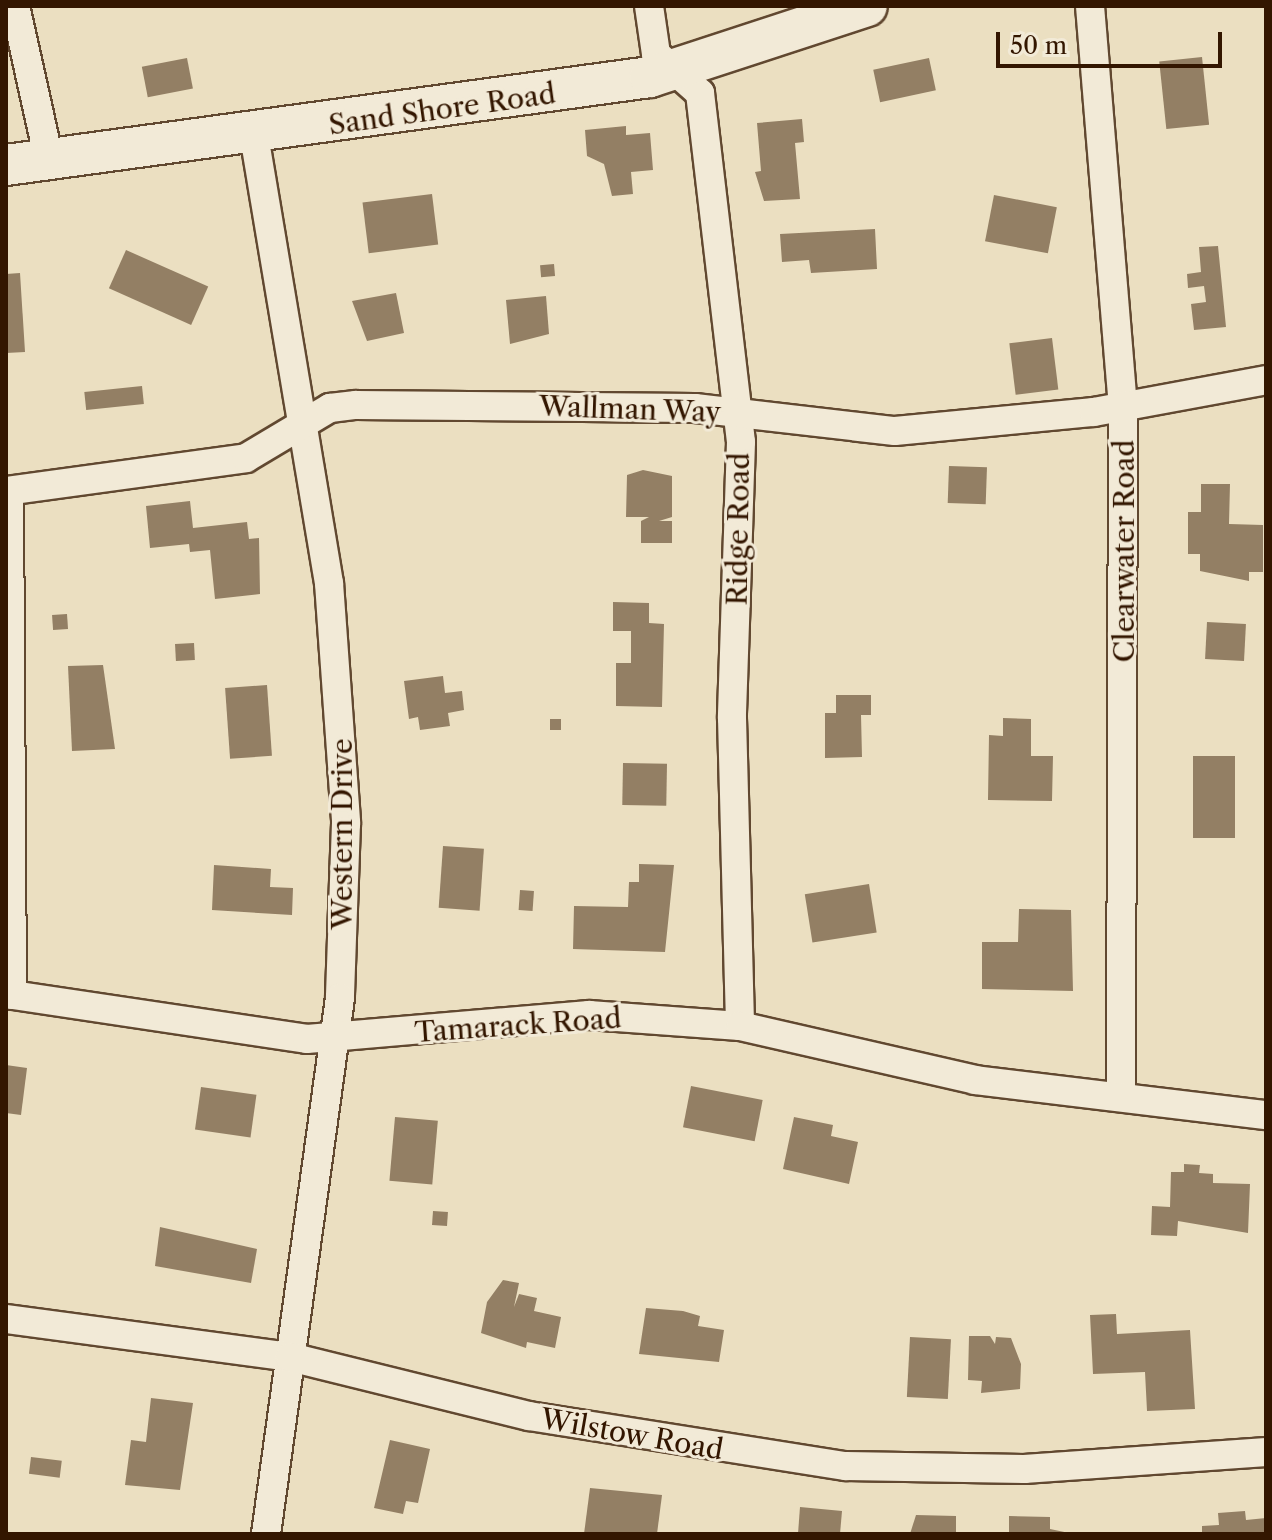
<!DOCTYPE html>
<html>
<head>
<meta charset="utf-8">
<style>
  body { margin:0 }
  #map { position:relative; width:1272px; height:1540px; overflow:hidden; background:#ebdfc1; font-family:"Libre Caslon Text",serif }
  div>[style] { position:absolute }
  .building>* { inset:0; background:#937f64; transform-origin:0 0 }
  .roads { filter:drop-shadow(2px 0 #614830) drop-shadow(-2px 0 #614830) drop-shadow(0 2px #614830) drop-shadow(0 -2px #614830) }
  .street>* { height:28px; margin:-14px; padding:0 14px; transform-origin:14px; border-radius:14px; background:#f2ead7 }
  .secondary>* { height:40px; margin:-20px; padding:0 20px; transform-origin:20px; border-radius:20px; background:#f2ead7 }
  span { translate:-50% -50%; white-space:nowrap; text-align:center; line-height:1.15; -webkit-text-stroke:6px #f2ead7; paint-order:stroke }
  .street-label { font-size:28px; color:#331600 }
  .frame { position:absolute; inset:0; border:8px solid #331600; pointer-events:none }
  .scale { position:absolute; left:996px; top:32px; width:226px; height:36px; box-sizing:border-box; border:4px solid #331600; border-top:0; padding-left:10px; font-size:24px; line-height:28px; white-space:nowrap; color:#331600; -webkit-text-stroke:6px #f2ead7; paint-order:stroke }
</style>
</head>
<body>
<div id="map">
  <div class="building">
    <div style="left:1202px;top:57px;width:68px;height:43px;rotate:84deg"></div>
    <div style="left:187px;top:58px;width:31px;height:46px;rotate:79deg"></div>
    <div style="left:929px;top:58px;width:33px;height:57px;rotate:78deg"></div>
    <div style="clip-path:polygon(802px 119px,804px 142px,795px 143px,800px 199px,764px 201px,755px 172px,761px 171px,757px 123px)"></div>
    <div style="clip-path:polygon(626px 126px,626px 135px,650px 133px,653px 170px,631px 172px,633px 194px,612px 196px,604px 164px,587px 156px,585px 130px)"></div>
    <div style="left:432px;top:194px;width:51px;height:70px;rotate:83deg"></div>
    <div style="left:994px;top:195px;width:64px;height:47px;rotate:11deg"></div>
    <div style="clip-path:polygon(875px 229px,877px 269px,811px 273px,809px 260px,782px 262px,780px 234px)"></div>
    <div style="clip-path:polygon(1218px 246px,1226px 327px,1194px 330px,1191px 304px,1206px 302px,1204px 286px,1188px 288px,1187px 274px,1201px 272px,1199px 247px)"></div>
    <div style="left:126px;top:250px;width:90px;height:42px;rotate:24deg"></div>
    <div style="left:554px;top:264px;width:12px;height:14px;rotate:85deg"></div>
    <div style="clip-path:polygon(20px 273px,25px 352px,6px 353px,6px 274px)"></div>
    <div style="clip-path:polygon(396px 293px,404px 333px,367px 341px,352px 301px)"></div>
    <div style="clip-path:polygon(546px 296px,549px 334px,510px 344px,506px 300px)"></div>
    <div style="left:1052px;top:338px;width:52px;height:43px;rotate:83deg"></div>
    <div style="left:142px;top:386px;width:18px;height:58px;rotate:84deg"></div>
    <div style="left:949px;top:466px;width:38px;height:37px;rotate:2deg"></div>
    <div style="clip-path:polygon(643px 470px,672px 476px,672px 517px,659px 521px,672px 521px,672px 543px,641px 543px,641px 521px,649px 517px,626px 517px,627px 475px)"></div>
    <div style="clip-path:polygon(1201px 484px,1230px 484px,1229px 524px,1263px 525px,1263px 572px,1249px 572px,1249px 581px,1200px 571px,1200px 554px,1188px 554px,1188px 512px,1201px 512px)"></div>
    <div style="clip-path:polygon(190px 501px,193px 528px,247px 522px,249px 539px,259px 538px,260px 594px,215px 599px,210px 550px,190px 552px,189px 544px,150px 548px,146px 506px)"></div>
    <div style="clip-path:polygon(613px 602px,649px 603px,649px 623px,664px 624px,662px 707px,616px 706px,616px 663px,631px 663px,631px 631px,613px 631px)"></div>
    <div style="left:67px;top:614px;width:15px;height:15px;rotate:86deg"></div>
    <div style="left:1207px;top:622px;width:39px;height:37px;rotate:3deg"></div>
    <div style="left:194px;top:643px;width:17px;height:19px;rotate:87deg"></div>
    <div style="clip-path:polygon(103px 665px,115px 749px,72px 751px,68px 666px)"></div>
    <div style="clip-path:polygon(443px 676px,445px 693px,462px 691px,464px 710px,448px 713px,450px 726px,420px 730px,418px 717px,409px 719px,404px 681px)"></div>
    <div style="left:267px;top:685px;width:71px;height:42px;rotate:86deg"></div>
    <div style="clip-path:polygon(836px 695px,871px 695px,871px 715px,861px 715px,862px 757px,825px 758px,825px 713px,836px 713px)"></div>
    <div style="clip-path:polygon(1003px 718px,1031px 719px,1031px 756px,1053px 756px,1052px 801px,988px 800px,989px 735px,1003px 736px)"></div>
    <div style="left:550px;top:719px;width:11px;height:11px"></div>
    <div style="left:1193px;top:756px;width:42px;height:82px"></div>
    <div style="left:623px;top:763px;width:44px;height:42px;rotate:1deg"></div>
    <div style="left:443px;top:846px;width:41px;height:62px;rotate:4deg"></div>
    <div style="clip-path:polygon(639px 864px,674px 865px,665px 952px,573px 949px,574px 906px,628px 907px,629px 882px,639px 882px)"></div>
    <div style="clip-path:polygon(214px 865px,271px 869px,270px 887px,293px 888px,292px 915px,212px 910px)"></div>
    <div style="left:869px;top:884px;width:49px;height:65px;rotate:81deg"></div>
    <div style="left:520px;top:890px;width:14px;height:20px;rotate:4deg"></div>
    <div style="clip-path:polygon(1019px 909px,1071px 910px,1073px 991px,982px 989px,982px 942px,1018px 942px)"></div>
    <div style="clip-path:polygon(6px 1065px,27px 1068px,21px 1115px,6px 1113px)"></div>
    <div style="left:691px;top:1086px;width:73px;height:42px;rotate:11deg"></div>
    <div style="left:201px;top:1087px;width:56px;height:43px;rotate:8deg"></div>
    <div style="left:395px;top:1117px;width:43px;height:64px;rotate:5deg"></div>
    <div style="clip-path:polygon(794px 1117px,833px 1125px,831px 1136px,858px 1142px,849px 1184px,783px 1169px)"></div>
    <div style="clip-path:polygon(1184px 1164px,1200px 1165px,1199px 1173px,1213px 1174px,1213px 1183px,1250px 1184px,1248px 1233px,1178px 1221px,1177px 1236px,1151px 1235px,1152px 1206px,1170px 1207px,1171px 1172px,1184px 1172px)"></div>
    <div style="left:433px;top:1211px;width:15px;height:14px;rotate:4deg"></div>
    <div style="clip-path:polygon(160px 1227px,257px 1249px,251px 1283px,155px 1266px)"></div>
    <div style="clip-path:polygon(503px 1280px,519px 1283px,514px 1307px,519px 1294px,537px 1298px,534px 1311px,561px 1317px,555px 1348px,527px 1342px,526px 1348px,481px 1333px,487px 1302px)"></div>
    <div style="clip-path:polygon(646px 1308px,683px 1311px,700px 1316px,698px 1326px,724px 1330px,719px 1362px,639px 1354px)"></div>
    <div style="clip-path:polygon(1116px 1314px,1117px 1334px,1190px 1330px,1195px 1409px,1147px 1411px,1145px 1372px,1093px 1374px,1090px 1315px)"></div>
    <div style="clip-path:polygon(969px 1336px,990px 1336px,995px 1344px,996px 1337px,1011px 1338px,1021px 1364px,1020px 1389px,981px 1393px,982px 1381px,968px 1380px)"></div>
    <div style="left:910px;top:1337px;width:41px;height:60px;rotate:3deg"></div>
    <div style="clip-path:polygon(151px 1398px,193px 1403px,180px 1490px,125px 1485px,131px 1440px,146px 1442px)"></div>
    <div style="clip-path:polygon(390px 1440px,430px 1449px,418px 1503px,406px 1501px,403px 1514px,374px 1508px)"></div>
    <div style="left:31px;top:1457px;width:31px;height:17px;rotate:7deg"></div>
    <div style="clip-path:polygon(590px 1488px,662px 1495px,657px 1534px,584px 1534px)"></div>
    <div style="clip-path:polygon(800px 1507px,842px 1511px,840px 1534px,798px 1534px)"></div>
    <div style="clip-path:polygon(1245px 1511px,1246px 1520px,1266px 1518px,1266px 1534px,1202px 1534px,1202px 1526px,1219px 1525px,1218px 1513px)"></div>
    <div style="clip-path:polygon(916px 1515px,956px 1516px,956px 1534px,910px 1534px)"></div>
    <div style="clip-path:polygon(1009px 1516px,1050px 1517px,1050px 1529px,1074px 1534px,1009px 1534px)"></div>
  </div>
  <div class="roads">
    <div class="street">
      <div style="left:15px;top:6px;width:157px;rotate:77.5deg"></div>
      <div style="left:649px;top:6px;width:49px;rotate:81.7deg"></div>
      <div style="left:656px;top:54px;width:59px;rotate:41.6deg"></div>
      <div style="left:700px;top:93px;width:351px;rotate:83.3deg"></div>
      <div style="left:741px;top:442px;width:276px;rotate:91.9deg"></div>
      <div style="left:732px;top:718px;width:308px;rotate:88.5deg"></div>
      <div style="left:1090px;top:6px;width:400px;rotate:85.3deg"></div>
      <div style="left:1123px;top:405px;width:692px;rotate:90.17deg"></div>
      <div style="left:254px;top:135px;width:454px;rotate:80.5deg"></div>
      <div style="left:329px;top:583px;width:241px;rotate:85.9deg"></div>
      <div style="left:346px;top:823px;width:175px;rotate:92deg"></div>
      <div style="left:340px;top:998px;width:541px;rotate:97.86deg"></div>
      <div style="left:6px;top:491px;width:242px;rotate:-7.8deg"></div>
      <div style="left:246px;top:458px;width:98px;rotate:-30.8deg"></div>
      <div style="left:330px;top:408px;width:26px;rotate:-7deg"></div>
      <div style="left:356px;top:405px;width:339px;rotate:0.5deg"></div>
      <div style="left:695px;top:408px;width:201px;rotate:6.6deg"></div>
      <div style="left:895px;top:431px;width:200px;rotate:-5.5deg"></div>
      <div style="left:1094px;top:412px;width:175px;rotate:-10.5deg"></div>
      <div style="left:9px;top:491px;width:504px;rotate:89.66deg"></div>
      <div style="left:6px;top:994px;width:304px;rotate:8.5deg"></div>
      <div style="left:307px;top:1039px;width:283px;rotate:-4.9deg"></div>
      <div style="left:589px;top:1015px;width:151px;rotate:4.2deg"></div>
      <div style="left:740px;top:1026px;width:241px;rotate:12.9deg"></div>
      <div style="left:975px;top:1080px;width:293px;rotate:6.9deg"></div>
      <div style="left:6px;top:1319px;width:287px;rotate:7.6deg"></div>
      <div style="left:290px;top:1357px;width:246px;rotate:13.9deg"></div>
      <div style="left:529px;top:1416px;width:321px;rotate:9deg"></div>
      <div style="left:846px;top:1466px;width:178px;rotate:1deg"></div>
      <div style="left:1024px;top:1469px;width:243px;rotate:-4deg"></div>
    </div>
    <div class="secondary">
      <div style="left:6px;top:165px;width:650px;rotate:-7.78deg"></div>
      <div style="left:650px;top:77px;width:228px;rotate:-18.1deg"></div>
    </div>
  </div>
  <div class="street-label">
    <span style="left:442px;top:109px;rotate:-8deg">Sand Shore Road</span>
    <span style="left:630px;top:409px;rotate:2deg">Wallman Way</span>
    <span style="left:738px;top:529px;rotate:-89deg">Ridge Road</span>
    <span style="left:1124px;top:551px;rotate:-90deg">Clearwater Road</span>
    <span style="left:342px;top:834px;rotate:-90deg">Western Drive</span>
    <span style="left:518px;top:1025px;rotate:-4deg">Tamarack Road</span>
    <span style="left:632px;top:1434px;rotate:10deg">Wilstow Road</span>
  </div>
  <div class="frame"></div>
  <div class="scale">50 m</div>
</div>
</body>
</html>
